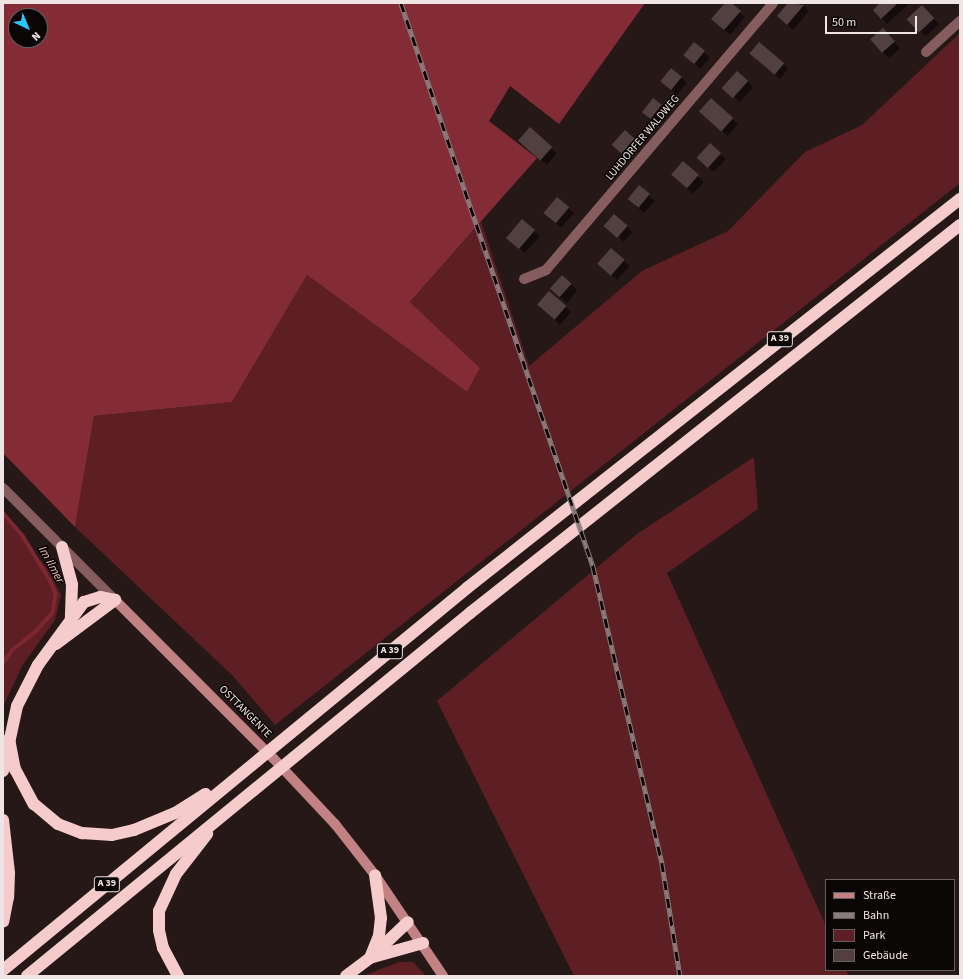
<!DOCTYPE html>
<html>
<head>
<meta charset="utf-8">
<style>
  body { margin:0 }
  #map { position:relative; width:963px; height:979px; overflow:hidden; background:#271818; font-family:"Source Sans 3",sans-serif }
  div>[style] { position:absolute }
  .green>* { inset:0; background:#5d1e24 }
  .forest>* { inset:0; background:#832c36 }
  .shadow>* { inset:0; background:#0007; transform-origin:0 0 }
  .stream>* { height:3.5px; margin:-1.75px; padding:0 1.75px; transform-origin:1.75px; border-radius:1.75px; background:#7d2731 }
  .building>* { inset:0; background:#524041; transform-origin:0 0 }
  .minor>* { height:10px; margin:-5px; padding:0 5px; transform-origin:5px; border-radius:5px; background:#855d5e }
  .tertiary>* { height:10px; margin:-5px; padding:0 5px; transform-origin:5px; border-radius:5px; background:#855d5e }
  .secondary>* { height:10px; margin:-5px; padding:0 5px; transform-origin:5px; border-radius:5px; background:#c28183 }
  .motorway>* { height:12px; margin:-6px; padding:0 6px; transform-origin:6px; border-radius:6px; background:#f5cbcb }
  .rail>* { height:4.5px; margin-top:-2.25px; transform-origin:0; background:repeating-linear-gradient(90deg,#0b0606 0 9px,#897c7c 0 18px); box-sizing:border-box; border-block:1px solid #897c7c }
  span { translate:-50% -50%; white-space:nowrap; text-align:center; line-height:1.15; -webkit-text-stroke:3px #0b0606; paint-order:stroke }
  .shield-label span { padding:1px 3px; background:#0b0606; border:1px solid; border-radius:3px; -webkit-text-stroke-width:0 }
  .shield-label { font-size:10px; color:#f0e5e5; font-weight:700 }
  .street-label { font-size:11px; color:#f0e5e5 }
  .water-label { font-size:12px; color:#f1bebe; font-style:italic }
  .frame { position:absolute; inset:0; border:4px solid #f0e5e5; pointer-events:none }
  .legend { position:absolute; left:825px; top:879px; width:130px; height:92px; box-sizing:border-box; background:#0b0606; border:1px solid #675f5f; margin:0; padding:5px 7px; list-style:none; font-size:12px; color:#f0e5e5 }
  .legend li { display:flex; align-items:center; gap:8px; height:20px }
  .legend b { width:20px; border:1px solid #675f5f }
  .north { position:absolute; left:8px; top:8px; width:40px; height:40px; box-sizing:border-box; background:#0b0606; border:1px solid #675f5f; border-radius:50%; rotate:136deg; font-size:11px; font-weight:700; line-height:16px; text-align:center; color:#f0e5e5 }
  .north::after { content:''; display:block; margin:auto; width:14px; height:18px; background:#27c8ff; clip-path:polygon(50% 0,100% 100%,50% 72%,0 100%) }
  .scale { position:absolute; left:825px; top:16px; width:92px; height:18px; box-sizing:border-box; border:2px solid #f0e5e5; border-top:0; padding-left:5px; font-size:12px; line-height:14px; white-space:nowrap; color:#f0e5e5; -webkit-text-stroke:3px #0b0606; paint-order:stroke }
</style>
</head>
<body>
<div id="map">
  <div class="green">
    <div style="clip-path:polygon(960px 33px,960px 183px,275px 725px,233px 676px,75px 527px,94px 416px,232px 402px,307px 275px,467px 392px,480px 368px,410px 302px,481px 222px,529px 366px,642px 271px,728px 231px,805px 152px,862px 125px)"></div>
    <div style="clip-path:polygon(754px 457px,758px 509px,667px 573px,826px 926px,826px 970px,846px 970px,849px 976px,574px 976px,437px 701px,637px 534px)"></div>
    <div style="clip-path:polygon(3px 516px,47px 568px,61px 595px,55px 620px,22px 666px,3px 707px)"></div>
    <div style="clip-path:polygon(399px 962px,413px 962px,426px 976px,363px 976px)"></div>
  </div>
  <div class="forest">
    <div style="clip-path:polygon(evenodd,3px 3px,645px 3px,559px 124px,510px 86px,489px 121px,537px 158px,410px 302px,480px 368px,467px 392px,307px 275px,232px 402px,94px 416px,75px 527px,3px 453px,3px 3px,16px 16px,40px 16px,40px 40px,16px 40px,16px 16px)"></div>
  </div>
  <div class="shadow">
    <div style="clip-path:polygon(726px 3px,730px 3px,745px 17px,730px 35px,718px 24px)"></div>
    <div style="clip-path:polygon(789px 3px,800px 3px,809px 11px,793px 30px,778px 16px)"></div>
    <div style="clip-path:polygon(882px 3px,906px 3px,908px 5px,887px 24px,874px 10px)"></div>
    <div style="left:922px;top:6px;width:25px;height:18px;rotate:47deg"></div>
    <div style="left:883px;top:30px;width:25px;height:15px;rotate:47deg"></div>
    <div style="clip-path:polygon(695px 43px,710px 58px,700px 69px,690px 60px)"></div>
    <div style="clip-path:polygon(756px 59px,783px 63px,788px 69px,780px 79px)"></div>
    <div style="clip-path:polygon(672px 69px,687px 83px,677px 95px,667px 86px)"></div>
    <div style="clip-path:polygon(747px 81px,753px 87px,740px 102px,729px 93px)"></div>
    <div style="clip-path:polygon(653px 99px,667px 112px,656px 124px,648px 118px)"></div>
    <div style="clip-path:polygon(711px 100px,738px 124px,728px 136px,706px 117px)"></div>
    <div style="clip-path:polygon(635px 139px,640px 145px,628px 159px,619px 151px)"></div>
    <div style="clip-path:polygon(525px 146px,551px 148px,557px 153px,547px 165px)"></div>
    <div style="clip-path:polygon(720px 154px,726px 159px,714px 172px,704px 163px)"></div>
    <div style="clip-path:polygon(683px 163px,704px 182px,693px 194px,678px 180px)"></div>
    <div style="clip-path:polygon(639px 187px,655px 201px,644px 213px,634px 205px)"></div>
    <div style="clip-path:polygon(558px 198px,574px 213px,561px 228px,550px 219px)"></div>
    <div style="clip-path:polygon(627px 226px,632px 232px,624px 242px,611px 231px)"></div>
    <div style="clip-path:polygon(534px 231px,540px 236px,525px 253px,513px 243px)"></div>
    <div style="clip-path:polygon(624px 261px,630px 266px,617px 280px,605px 270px)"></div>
    <div style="clip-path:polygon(562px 276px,577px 290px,567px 303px,557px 294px)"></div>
    <div style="clip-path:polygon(565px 306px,571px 312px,560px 325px,544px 311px)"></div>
  </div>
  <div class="stream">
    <div style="left:3px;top:513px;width:30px;rotate:49deg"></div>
    <div style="left:23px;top:536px;width:54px;rotate:58.7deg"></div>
    <div style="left:51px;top:582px;width:13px;rotate:67deg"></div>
    <div style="left:56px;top:594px;width:19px;rotate:99deg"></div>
    <div style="left:53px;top:613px;width:25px;rotate:132deg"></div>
    <div style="left:36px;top:632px;width:29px;rotate:142deg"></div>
    <div style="left:13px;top:650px;width:17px;rotate:126deg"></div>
  </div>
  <div class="building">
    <div style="clip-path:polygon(725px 3px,732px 3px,741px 11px,724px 30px,711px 19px)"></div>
    <div style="clip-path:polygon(788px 3px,804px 5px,787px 25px,777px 16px)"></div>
    <div style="clip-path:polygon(880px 3px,898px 3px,881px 19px,873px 10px)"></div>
    <div style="left:922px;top:5px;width:18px;height:21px;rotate:47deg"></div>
    <div style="left:883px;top:28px;width:18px;height:17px;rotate:49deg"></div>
    <div style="left:694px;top:42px;width:14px;height:17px;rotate:39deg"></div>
    <div style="left:759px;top:42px;width:33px;height:15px;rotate:40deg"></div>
    <div style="left:671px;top:68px;width:14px;height:17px;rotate:39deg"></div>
    <div style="left:737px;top:71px;width:15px;height:23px;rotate:42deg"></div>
    <div style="left:653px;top:98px;width:11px;height:18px;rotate:38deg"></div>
    <div style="left:711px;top:98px;width:30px;height:18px;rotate:42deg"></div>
    <div style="left:530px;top:127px;width:30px;height:18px;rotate:42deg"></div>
    <div style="left:625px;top:130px;width:13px;height:20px;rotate:42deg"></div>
    <div style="left:710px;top:143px;width:15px;height:20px;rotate:42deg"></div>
    <div style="left:683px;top:161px;width:21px;height:18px;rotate:41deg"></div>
    <div style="left:639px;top:185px;width:14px;height:18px;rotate:39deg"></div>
    <div style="left:557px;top:197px;width:16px;height:21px;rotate:40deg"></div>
    <div style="left:614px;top:214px;width:18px;height:16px;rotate:41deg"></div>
    <div style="left:522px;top:219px;width:17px;height:25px;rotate:40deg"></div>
    <div style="left:611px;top:248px;width:18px;height:21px;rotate:41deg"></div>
    <div style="left:562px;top:275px;width:13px;height:18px;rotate:42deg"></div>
    <div style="left:549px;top:291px;width:23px;height:18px;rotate:41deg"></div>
  </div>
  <div class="minor">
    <div style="left:926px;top:52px;width:46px;rotate:-42.4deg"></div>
    <div style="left:524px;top:279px;width:24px;rotate:-22deg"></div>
    <div style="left:546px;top:270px;width:350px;rotate:-49.6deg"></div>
  </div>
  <div class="tertiary">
    <div style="left:3px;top:488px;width:158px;rotate:45deg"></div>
  </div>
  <div class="secondary">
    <div style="left:115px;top:600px;width:223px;rotate:45deg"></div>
    <div style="left:273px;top:758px;width:91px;rotate:46.8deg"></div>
    <div style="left:335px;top:824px;width:65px;rotate:51.9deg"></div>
    <div style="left:375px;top:875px;width:122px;rotate:56deg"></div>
  </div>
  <div class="motorway">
    <div style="left:62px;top:547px;width:39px;rotate:75deg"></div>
    <div style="left:72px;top:585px;width:33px;rotate:92deg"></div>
    <div style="left:56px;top:644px;width:74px;rotate:-36.7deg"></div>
    <div style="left:9px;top:739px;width:31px;rotate:79deg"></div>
    <div style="left:15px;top:769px;width:40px;rotate:62deg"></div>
    <div style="left:34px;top:804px;width:31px;rotate:40deg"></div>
    <div style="left:58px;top:824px;width:26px;rotate:21deg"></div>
    <div style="left:82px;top:833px;width:30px;rotate:4deg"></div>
    <div style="left:112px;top:835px;width:23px;rotate:-13deg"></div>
    <div style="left:134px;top:830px;width:44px;rotate:-22.5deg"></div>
    <div style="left:175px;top:813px;width:36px;rotate:-32deg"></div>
    <div style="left:3px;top:771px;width:66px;rotate:-77.8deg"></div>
    <div style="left:17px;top:706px;width:46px;rotate:-62.9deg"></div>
    <div style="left:38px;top:665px;width:78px;rotate:-53.9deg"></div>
    <div style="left:84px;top:602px;width:17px;rotate:-17deg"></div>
    <div style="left:100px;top:597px;width:15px;rotate:11deg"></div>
    <div style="left:3px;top:820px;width:53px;rotate:83.5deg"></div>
    <div style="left:9px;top:873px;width:24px;rotate:92deg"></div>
    <div style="left:8px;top:897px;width:25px;rotate:101deg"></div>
    <div style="left:373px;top:957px;width:52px;rotate:-15.6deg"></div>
    <div style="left:370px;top:958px;width:24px;rotate:-68deg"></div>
    <div style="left:379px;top:936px;width:18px;rotate:-84deg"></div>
    <div style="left:381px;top:918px;width:43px;rotate:-97.9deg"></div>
    <div style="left:3px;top:970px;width:601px;rotate:-39.46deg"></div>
    <div style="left:467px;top:588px;width:628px;rotate:-38.28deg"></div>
    <div style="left:27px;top:976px;width:573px;rotate:-39.33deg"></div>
    <div style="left:470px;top:613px;width:625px;rotate:-38.37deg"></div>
    <div style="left:178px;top:976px;width:32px;rotate:-118deg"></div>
    <div style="left:163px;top:948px;width:18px;rotate:-103deg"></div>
    <div style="left:159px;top:930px;width:19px;rotate:-90deg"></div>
    <div style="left:159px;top:911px;width:41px;rotate:-65.3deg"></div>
    <div style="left:176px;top:874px;width:51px;rotate:-52.2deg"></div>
    <div style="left:346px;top:976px;width:30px;rotate:-37deg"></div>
    <div style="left:370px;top:958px;width:52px;rotate:-43.5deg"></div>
  </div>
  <div class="rail">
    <div style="left:401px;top:3px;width:595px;rotate:71.17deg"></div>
    <div style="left:593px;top:566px;width:305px;rotate:76.9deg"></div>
    <div style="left:662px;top:863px;width:114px;rotate:80.9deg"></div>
  </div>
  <div class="shield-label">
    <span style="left:780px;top:339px">A 39</span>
    <span style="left:390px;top:651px">A 39</span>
    <span style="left:107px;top:884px">A 39</span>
  </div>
  <div class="street-label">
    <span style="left:643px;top:138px;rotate:-50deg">LUHDORFER WALDWEG</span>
    <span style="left:245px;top:712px;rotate:45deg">OSTTANGENTE</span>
  </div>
  <div class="water-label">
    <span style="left:51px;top:565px;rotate:61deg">Im Ilmer</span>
  </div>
  <div class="frame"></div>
  <ul class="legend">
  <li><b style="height:5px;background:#c28183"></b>Straße</li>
  <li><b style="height:5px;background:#897c7c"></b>Bahn</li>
  <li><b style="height:11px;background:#5d1e24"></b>Park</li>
  <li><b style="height:11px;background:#524041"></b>Gebäude</li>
  </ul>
  <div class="north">N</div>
  <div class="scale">50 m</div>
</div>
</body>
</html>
